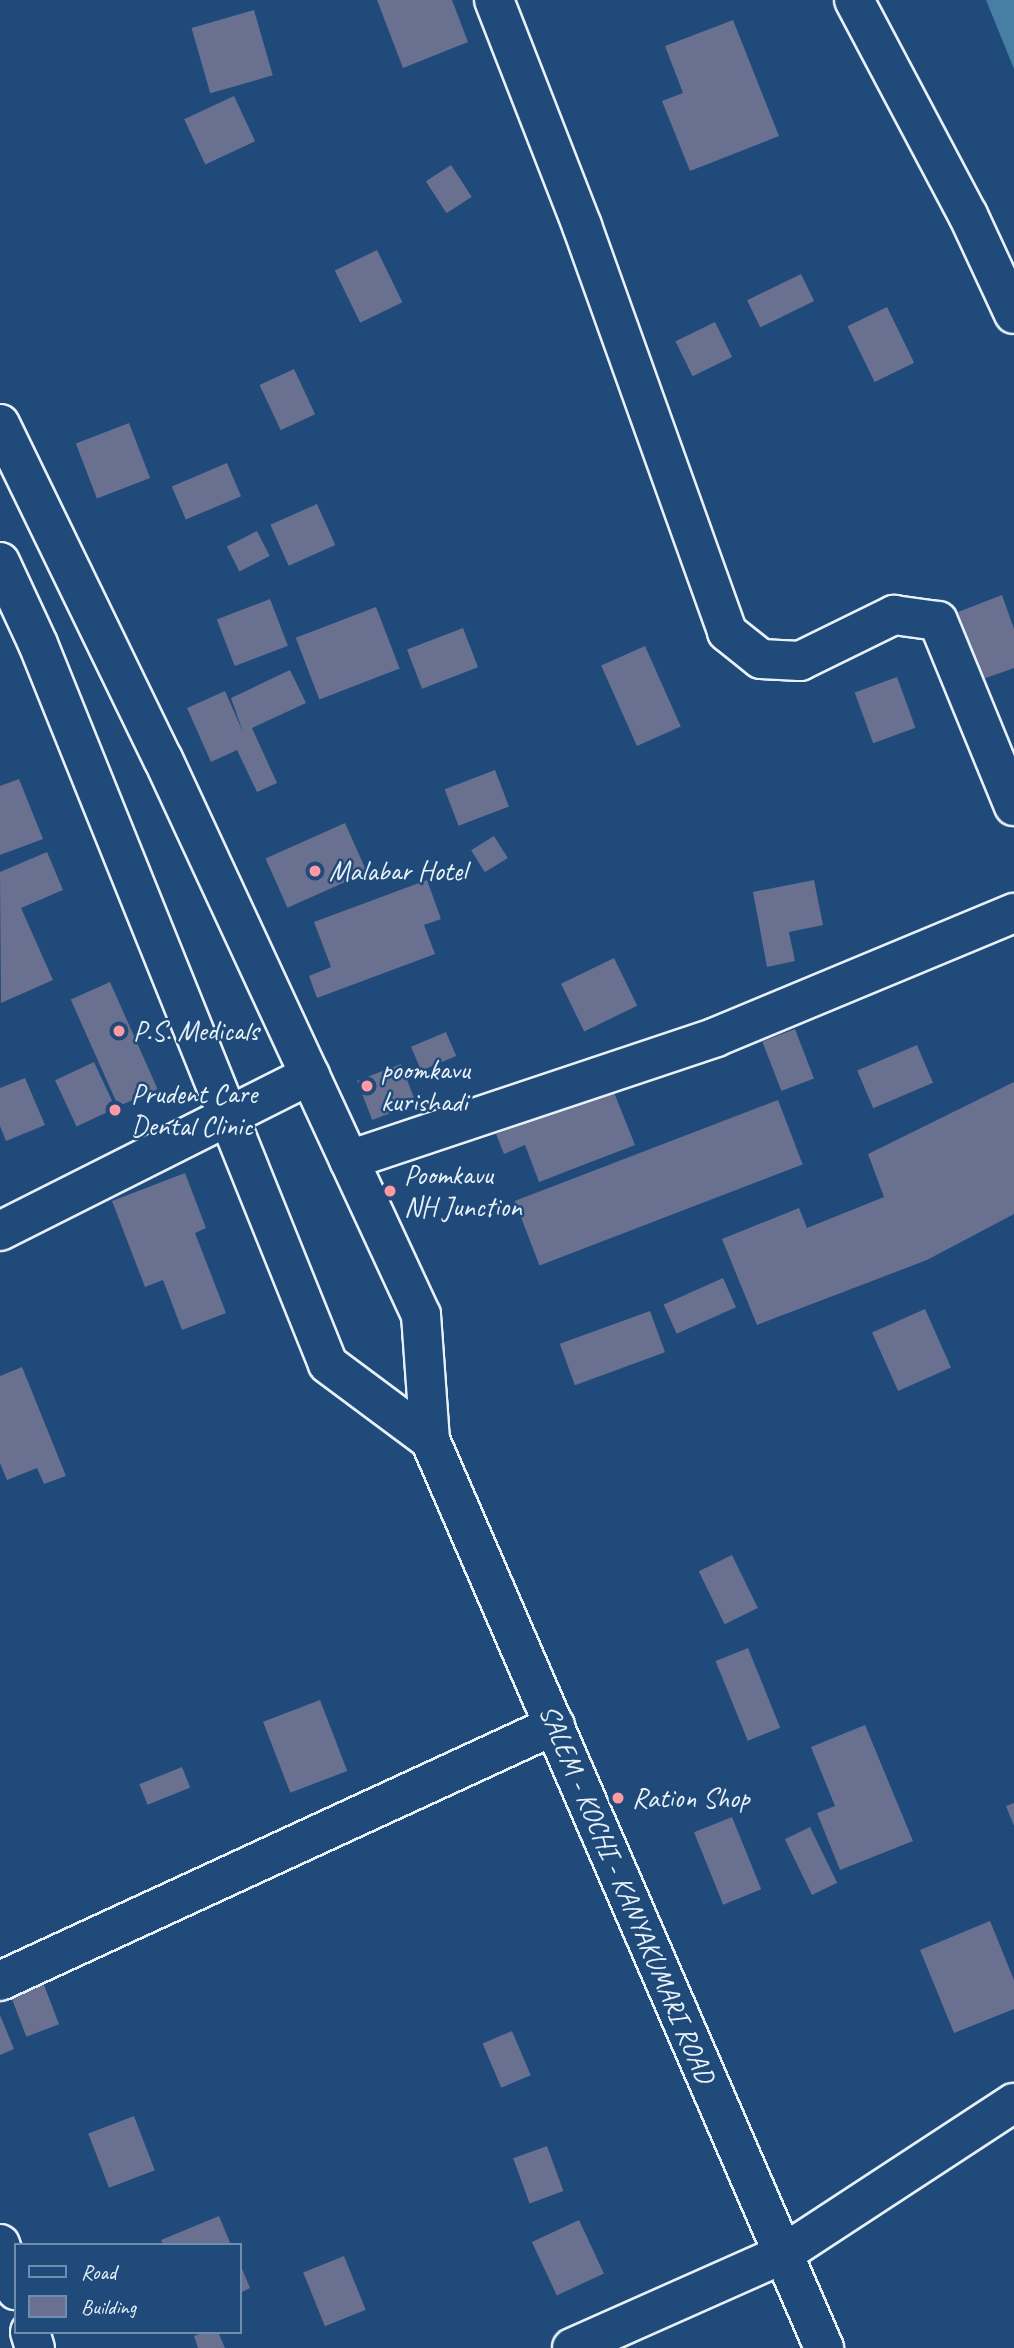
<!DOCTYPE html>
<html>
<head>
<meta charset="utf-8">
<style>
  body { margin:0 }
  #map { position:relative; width:1014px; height:2348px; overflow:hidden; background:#1f4a7a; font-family:Caveat,sans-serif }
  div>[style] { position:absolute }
  .water>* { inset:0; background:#477ea4 }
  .building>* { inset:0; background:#6a708f; transform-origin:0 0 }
  .roads { filter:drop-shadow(2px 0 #e8f1f8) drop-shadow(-2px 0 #e8f1f8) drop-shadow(0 2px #e8f1f8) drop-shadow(0 -2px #e8f1f8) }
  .minor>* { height:38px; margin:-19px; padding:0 19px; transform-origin:19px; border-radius:19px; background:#1f4a7a }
  .highway>* { height:38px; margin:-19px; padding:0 19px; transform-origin:19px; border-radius:19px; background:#1f4a7a }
  .dots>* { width:19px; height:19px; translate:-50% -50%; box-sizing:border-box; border:4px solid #1f4a7a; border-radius:50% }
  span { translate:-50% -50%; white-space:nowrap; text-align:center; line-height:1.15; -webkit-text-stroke:5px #1f4a7a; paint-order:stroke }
  .poi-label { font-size:28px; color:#e8f1f8 }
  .left { translate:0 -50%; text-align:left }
  .street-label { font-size:28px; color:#e8f1f8 }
  .legend { position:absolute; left:14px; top:2243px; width:228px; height:91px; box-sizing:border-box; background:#1f4a7a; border:2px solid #6f8dac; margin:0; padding:9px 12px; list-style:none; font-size:21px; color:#e8f1f8 }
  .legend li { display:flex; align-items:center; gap:14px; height:35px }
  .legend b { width:35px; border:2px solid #6f8dac }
</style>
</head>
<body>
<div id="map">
  <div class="water">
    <div style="clip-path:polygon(986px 0,1014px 0,1014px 69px)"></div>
  </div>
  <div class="building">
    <div style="clip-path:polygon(377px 0,452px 0,468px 42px,403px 68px)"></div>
    <div style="left:254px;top:10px;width:68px;height:65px;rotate:74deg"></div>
    <div style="clip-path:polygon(733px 20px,779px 136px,690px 171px,662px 101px,683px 93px,665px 46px)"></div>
    <div style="left:234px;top:96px;width:50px;height:55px;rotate:65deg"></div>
    <div style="left:451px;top:165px;width:38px;height:30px;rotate:57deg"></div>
    <div style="left:377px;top:250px;width:58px;height:47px;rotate:64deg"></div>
    <div style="left:801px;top:274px;width:30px;height:60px;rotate:64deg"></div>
    <div style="left:887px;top:307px;width:62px;height:44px;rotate:64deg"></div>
    <div style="left:715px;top:322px;width:39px;height:44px;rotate:64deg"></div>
    <div style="left:294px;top:369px;width:50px;height:38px;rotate:65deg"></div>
    <div style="left:129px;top:423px;width:59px;height:57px;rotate:69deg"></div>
    <div style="left:227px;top:463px;width:36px;height:60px;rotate:67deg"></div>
    <div style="left:317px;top:504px;width:45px;height:51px;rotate:66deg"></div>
    <div style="left:257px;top:531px;width:28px;height:34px;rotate:63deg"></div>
    <div style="clip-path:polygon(1002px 595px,1014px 629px,1014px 668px,983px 679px,958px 612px)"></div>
    <div style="left:270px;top:599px;width:50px;height:57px;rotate:69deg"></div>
    <div style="left:376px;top:607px;width:66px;height:86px;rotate:69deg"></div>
    <div style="left:463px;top:628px;width:42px;height:60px;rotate:69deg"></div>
    <div style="left:645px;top:646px;width:88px;height:48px;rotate:66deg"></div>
    <div style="clip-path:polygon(290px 670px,306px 703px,252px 728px,277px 783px,257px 792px,237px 750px,211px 762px,187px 708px,225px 691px,243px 732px,231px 698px)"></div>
    <div style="left:897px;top:677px;width:54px;height:45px;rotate:70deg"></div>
    <div style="left:495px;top:770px;width:39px;height:54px;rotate:69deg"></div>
    <div style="clip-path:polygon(19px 779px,43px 839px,0 855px,0 786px)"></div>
    <div style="left:345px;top:823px;width:54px;height:87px;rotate:66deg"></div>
    <div style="left:494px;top:836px;width:26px;height:27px;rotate:58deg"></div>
    <div style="clip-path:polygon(47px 852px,63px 890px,21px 908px,53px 980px,1px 1003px,0 872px)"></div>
    <div style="clip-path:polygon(427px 880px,441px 919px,424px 925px,435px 954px,317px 998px,309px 976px,331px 967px,314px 922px)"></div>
    <div style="clip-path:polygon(814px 880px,823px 925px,789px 932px,795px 961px,767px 967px,753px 892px)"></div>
    <div style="left:614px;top:958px;width:53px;height:59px;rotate:64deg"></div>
    <div style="left:110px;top:982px;width:117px;height:43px;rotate:66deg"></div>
    <div style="left:795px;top:1029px;width:53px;height:35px;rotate:69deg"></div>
    <div style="left:446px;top:1032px;width:26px;height:38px;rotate:67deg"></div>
    <div style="left:917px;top:1045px;width:41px;height:65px;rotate:67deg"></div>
    <div style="left:94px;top:1062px;width:51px;height:43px;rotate:65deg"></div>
    <div style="left:401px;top:1064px;width:42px;height:47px;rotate:69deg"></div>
    <div style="clip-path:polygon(25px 1078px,45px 1125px,6px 1141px,0 1126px,0 1088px)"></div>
    <div style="clip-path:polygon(1014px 1082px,1014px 1214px,927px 1260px,757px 1325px,722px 1239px,799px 1208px,807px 1228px,884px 1197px,868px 1154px)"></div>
    <div style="clip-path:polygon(613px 1090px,635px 1145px,539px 1182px,525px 1145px,504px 1154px,496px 1134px)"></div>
    <div style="left:778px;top:1100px;width:69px;height:282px;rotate:69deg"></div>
    <div style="clip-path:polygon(185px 1173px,206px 1228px,195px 1233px,226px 1313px,182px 1330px,163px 1280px,145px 1287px,112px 1201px)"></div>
    <div style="left:723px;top:1278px;width:32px;height:65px;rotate:66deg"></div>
    <div style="left:925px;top:1309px;width:64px;height:58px;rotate:66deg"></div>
    <div style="left:650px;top:1311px;width:44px;height:96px;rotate:70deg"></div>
    <div style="clip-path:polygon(22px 1367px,66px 1476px,44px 1484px,37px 1468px,7px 1480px,0 1463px,0 1376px)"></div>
    <div style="left:732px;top:1555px;width:59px;height:37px;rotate:64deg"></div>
    <div style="left:748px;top:1648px;width:86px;height:35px;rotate:68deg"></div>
    <div style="left:320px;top:1700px;width:76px;height:61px;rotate:69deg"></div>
    <div style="clip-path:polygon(865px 1725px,913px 1841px,840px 1870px,817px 1813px,835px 1806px,811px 1747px)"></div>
    <div style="left:182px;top:1767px;width:22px;height:46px;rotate:68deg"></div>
    <div style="clip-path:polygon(1014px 1803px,1014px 1826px,1006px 1806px)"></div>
    <div style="left:732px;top:1817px;width:78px;height:41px;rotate:68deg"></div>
    <div style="left:810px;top:1827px;width:62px;height:28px;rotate:64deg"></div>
    <div style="clip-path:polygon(990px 1921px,1014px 1980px,1014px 2009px,954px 2033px,920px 1950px)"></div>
    <div style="left:44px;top:1985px;width:42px;height:35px;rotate:69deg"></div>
    <div style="clip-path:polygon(0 2015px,14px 2049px,0 2055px)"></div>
    <div style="left:512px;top:2031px;width:48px;height:32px;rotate:67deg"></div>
    <div style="left:134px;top:2116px;width:58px;height:49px;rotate:69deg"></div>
    <div style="left:547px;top:2146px;width:48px;height:36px;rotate:70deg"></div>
    <div style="clip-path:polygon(219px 2216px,231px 2245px,163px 2245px,161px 2240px)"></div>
    <div style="left:579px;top:2220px;width:59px;height:52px;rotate:65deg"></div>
    <div style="left:344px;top:2256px;width:58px;height:44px;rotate:68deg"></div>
    <div style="clip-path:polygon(240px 2264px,250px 2288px,240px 2293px)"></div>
    <div style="clip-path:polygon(204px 2332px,218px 2332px,225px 2348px,198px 2348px,194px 2336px)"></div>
  </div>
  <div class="roads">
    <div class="minor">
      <div style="left:494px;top:0;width:243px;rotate:68.7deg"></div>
      <div style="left:582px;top:226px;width:431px;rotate:70.3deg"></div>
      <div style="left:727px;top:632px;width:43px;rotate:38.5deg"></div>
      <div style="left:761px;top:659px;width:39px;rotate:3deg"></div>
      <div style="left:800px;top:661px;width:105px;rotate:-26.1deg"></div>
      <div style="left:894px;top:615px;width:44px;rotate:7.8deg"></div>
      <div style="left:938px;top:621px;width:200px;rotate:67.7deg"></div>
      <div style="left:854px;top:0;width:243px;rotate:62.1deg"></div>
      <div style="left:968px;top:215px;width:109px;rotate:65.1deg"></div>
      <div style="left:349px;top:1160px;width:387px;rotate:-18.5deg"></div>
      <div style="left:716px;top:1037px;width:323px;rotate:-22.6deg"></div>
      <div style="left:0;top:1231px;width:347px;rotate:-26.7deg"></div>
      <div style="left:0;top:1981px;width:611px;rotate:-24.76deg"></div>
      <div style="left:0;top:2244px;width:49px;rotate:70.8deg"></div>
      <div style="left:30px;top:2332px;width:17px;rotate:73deg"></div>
      <div style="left:572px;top:2348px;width:231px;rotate:-24deg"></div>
      <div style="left:783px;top:2254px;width:276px;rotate:-33.2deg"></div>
    </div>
    <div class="highway">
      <div style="left:0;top:424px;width:373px;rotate:64.1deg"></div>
      <div style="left:163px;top:759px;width:613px;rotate:65.11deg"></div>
      <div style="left:421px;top:1315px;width:125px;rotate:85.9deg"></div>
      <div style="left:430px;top:1440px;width:990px;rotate:66.54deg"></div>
      <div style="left:0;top:562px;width:90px;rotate:65.1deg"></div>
      <div style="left:38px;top:644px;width:776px;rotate:68.06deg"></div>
      <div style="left:328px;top:1364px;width:127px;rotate:36.7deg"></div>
    </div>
  </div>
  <div class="dots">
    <div style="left:315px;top:871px;background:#ff9aa2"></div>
    <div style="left:119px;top:1031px;background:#ff9aa2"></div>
    <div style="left:367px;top:1086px;background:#ff9aa2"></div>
    <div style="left:115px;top:1110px;background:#ff9aa2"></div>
    <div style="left:390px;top:1191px;background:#ff9aa2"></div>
    <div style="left:618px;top:1798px;background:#ff9aa2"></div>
  </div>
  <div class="poi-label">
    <span class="left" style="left:329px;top:871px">Malabar Hotel</span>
    <span class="left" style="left:133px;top:1031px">P.S. Medicals</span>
    <span class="left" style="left:381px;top:1086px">poomkavu<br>kurishadi</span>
    <span class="left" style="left:131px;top:1110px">Prudent Care<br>Dental Clinic</span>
    <span class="left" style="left:404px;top:1191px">Poomkavu<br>NH Junction</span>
    <span class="left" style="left:632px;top:1798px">Ration Shop</span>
  </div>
  <div class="street-label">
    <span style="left:627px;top:1894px;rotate:67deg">SALEM - KOCHI - KANYAKUMARI ROAD</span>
  </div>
  <ul class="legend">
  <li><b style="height:9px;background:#1f4a7a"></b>Road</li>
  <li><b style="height:19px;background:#6a708f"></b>Building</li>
  </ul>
</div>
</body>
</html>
